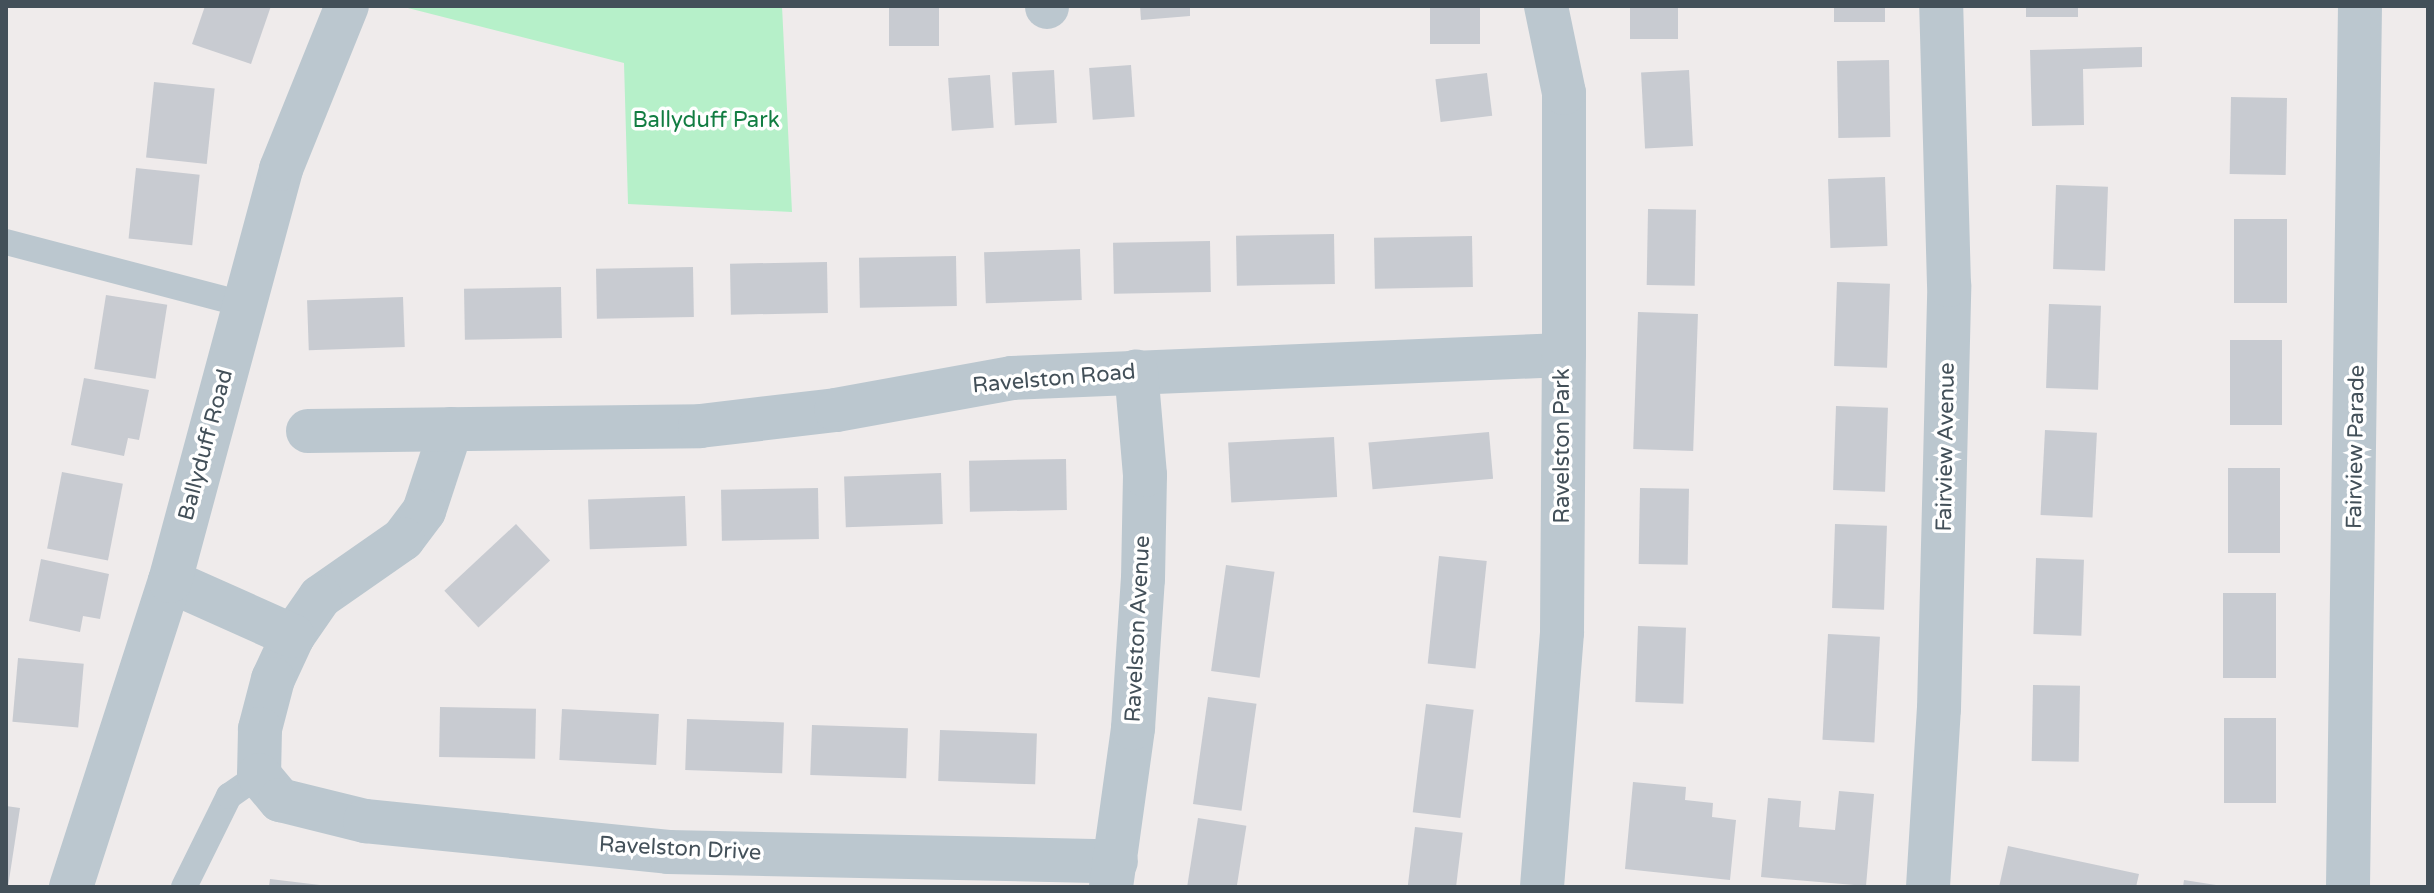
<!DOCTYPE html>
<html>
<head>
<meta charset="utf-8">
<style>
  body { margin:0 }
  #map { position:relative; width:2434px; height:893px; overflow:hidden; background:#efebeb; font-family:"Varela Round",sans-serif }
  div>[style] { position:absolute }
  .green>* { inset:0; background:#b6f0c9 }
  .building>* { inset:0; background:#c8cbd1; transform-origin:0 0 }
  .service>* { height:26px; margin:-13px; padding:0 13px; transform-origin:13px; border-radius:13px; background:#bbc7cf }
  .minor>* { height:44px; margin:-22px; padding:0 22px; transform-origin:22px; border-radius:22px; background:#bbc7cf }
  span { translate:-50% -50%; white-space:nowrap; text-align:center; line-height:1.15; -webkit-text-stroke:7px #fff; paint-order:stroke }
  .park-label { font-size:22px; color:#127d42 }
  .street-label { font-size:22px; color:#435059 }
  .frame { position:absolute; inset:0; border:8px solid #435059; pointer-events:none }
</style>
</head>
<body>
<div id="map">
  <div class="green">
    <div style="clip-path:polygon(400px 6px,782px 6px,792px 212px,628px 204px,624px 63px)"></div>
  </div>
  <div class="building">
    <div style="clip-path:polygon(205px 6px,271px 6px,251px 64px,192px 44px)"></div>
    <div style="left:889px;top:6px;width:50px;height:40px"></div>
    <div style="clip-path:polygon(1140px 6px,1190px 6px,1190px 16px,1141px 20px)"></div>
    <div style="left:1430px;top:6px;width:50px;height:38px"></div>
    <div style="left:1630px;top:6px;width:48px;height:33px"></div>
    <div style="left:1834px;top:6px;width:51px;height:16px"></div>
    <div style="left:2026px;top:6px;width:52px;height:11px"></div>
    <div style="clip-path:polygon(2142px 47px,2142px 67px,2083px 69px,2084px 125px,2032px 126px,2030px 50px)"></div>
    <div style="left:1889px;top:60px;width:77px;height:52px;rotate:89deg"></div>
    <div style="left:1131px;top:65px;width:52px;height:42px;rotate:86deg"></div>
    <div style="left:1054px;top:70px;width:53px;height:42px;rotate:87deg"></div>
    <div style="left:1689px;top:70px;width:76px;height:48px;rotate:87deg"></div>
    <div style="left:1487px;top:73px;width:43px;height:52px;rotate:83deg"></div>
    <div style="left:990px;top:75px;width:53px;height:42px;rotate:86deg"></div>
    <div style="left:154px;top:82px;width:61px;height:76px;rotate:6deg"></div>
    <div style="left:2231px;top:97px;width:56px;height:77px;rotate:1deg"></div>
    <div style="left:136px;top:168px;width:64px;height:71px;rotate:6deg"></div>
    <div style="left:1885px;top:177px;width:69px;height:57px;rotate:88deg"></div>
    <div style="left:2056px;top:185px;width:52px;height:84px;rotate:2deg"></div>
    <div style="left:1648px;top:209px;width:48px;height:76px;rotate:1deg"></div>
    <div style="left:2234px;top:219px;width:53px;height:84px"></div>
    <div style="left:1334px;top:234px;width:50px;height:98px;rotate:89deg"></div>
    <div style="left:1472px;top:236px;width:51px;height:98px;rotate:89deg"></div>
    <div style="left:1210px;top:241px;width:51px;height:97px;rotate:89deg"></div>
    <div style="left:1080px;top:249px;width:51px;height:96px;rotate:88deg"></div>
    <div style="left:956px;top:256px;width:50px;height:97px;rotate:89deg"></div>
    <div style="left:827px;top:262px;width:51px;height:97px;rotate:89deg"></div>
    <div style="left:693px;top:267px;width:50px;height:97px;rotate:89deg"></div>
    <div style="left:1837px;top:282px;width:53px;height:84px;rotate:2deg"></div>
    <div style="left:561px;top:287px;width:51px;height:97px;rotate:89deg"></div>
    <div style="left:106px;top:295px;width:62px;height:75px;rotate:9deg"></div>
    <div style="left:403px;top:297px;width:50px;height:96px;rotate:88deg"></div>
    <div style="left:2049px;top:304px;width:52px;height:84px;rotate:2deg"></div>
    <div style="left:1638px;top:312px;width:60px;height:137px;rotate:2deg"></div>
    <div style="left:2230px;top:340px;width:52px;height:85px"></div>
    <div style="clip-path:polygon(84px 378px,149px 390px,139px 440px,128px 438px,124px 456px,71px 445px)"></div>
    <div style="left:1836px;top:406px;width:52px;height:84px;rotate:2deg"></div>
    <div style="left:2045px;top:430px;width:52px;height:85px;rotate:3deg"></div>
    <div style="left:1489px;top:432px;width:47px;height:121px;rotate:85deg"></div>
    <div style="left:1334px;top:437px;width:60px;height:106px;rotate:87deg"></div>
    <div style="left:1066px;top:459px;width:51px;height:97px;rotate:89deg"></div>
    <div style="left:2280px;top:468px;width:85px;height:52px;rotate:90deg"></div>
    <div style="left:62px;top:472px;width:62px;height:78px;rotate:11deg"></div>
    <div style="left:941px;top:473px;width:51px;height:97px;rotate:88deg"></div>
    <div style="left:818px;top:488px;width:51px;height:97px;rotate:89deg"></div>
    <div style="left:1640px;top:488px;width:49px;height:76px;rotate:1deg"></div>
    <div style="left:685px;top:496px;width:50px;height:97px;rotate:88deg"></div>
    <div style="left:516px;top:524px;width:50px;height:98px;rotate:47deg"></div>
    <div style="left:1835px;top:524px;width:52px;height:84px;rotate:2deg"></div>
    <div style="left:1439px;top:556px;width:48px;height:108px;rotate:6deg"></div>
    <div style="left:2036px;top:558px;width:48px;height:76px;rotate:2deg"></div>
    <div style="clip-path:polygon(41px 559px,109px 574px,100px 619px,83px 616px,80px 632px,29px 621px)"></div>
    <div style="left:1226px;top:565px;width:49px;height:107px;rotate:8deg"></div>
    <div style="left:2223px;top:593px;width:53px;height:85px"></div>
    <div style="left:1638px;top:626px;width:48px;height:76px;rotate:2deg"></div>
    <div style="left:1828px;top:634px;width:52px;height:106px;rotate:3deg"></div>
    <div style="left:18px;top:658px;width:66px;height:64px;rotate:5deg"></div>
    <div style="left:2033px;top:685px;width:47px;height:76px;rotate:1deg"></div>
    <div style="left:1208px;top:697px;width:49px;height:108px;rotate:8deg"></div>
    <div style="left:1426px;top:704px;width:48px;height:109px;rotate:7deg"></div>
    <div style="left:440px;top:707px;width:96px;height:50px;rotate:1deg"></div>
    <div style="left:562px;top:709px;width:97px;height:51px;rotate:3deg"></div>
    <div style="left:2224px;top:718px;width:52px;height:85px"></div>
    <div style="left:687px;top:719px;width:97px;height:51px;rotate:2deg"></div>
    <div style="left:812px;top:725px;width:96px;height:50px;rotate:2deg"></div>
    <div style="left:940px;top:730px;width:97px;height:51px;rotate:2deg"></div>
    <div style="clip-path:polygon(1633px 782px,1686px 787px,1685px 800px,1713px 803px,1712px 817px,1736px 820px,1730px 880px,1625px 869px)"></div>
    <div style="clip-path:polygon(1839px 791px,1874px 794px,1866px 886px,1761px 877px,1768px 798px,1801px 801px,1799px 827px,1835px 830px)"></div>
    <div style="clip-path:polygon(6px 806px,20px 808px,8px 887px,6px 887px)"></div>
    <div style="left:1198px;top:818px;width:49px;height:70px;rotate:9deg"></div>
    <div style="left:1415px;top:827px;width:48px;height:60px;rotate:7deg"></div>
    <div style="clip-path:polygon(2008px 846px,2139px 874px,2136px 887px,1999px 887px)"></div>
    <div style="clip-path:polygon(270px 879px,320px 885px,320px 887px,269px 887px)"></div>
    <div style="clip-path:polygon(2184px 880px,2216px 885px,2216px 887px,2183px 887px)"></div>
  </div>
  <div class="service">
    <div style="left:6px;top:242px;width:245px;rotate:14.7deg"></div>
    <div style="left:184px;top:887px;width:102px;rotate:-63.7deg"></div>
    <div style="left:229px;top:796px;width:37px;rotate:-35deg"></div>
  </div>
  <div class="minor">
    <div style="left:1047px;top:6px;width:1px;rotate:90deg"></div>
    <div style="left:451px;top:429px;width:86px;rotate:108.2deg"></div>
    <div style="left:424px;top:511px;width:35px;rotate:127deg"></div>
    <div style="left:403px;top:539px;width:101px;rotate:145.1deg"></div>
    <div style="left:320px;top:597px;width:47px;rotate:124.7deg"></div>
    <div style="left:293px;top:636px;width:47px;rotate:114.9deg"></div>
    <div style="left:273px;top:679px;width:52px;rotate:104.6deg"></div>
    <div style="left:260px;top:729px;width:46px;rotate:91.2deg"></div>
    <div style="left:259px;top:775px;width:33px;rotate:50deg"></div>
    <div style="left:280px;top:800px;width:88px;rotate:13.9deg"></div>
    <div style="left:365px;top:821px;width:305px;rotate:5.8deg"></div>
    <div style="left:668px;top:852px;width:448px;rotate:1.2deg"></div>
    <div style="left:308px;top:431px;width:392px;rotate:-0.7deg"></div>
    <div style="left:700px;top:426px;width:137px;rotate:-6.7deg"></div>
    <div style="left:836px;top:410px;width:179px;rotate:-10.3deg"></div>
    <div style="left:1012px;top:378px;width:552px;rotate:-2.39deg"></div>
    <div style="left:170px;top:581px;width:135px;rotate:24.1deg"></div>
    <div style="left:71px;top:887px;width:322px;rotate:-72.1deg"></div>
    <div style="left:170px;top:581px;width:427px;rotate:-74.9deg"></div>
    <div style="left:281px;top:169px;width:176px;rotate:-68deg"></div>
    <div style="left:1111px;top:887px;width:161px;rotate:-82.1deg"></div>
    <div style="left:1133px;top:728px;width:149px;rotate:-86.2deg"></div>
    <div style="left:1143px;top:579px;width:104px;rotate:-88.9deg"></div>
    <div style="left:1145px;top:475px;width:104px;rotate:-94.9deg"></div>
    <div style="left:1542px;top:887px;width:256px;rotate:-85.5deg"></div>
    <div style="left:1562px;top:632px;width:277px;rotate:-89.6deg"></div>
    <div style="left:1564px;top:355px;width:262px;rotate:-90deg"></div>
    <div style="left:1564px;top:93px;width:89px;rotate:-101.7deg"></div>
    <div style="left:1928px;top:887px;width:178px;rotate:-86.5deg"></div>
    <div style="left:1939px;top:709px;width:424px;rotate:-88.6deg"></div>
    <div style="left:1949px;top:285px;width:279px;rotate:-91.6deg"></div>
    <div style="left:2348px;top:887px;width:881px;rotate:-89.22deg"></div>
  </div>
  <div class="park-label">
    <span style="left:706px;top:121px">Ballyduff Park</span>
  </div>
  <div class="street-label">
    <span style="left:1054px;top:379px;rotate:-5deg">Ravelston Road</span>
    <span style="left:206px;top:445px;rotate:-75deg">Ballyduff Road</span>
    <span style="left:1563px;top:446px;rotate:-90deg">Ravelston Park</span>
    <span style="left:1946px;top:447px;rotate:-89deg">Fairview Avenue</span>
    <span style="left:2356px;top:447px;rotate:-89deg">Fairview Parade</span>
    <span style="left:1138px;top:629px;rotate:-87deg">Ravelston Avenue</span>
    <span style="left:680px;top:849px;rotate:3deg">Ravelston Drive</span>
  </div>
  <div class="frame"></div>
</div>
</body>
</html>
